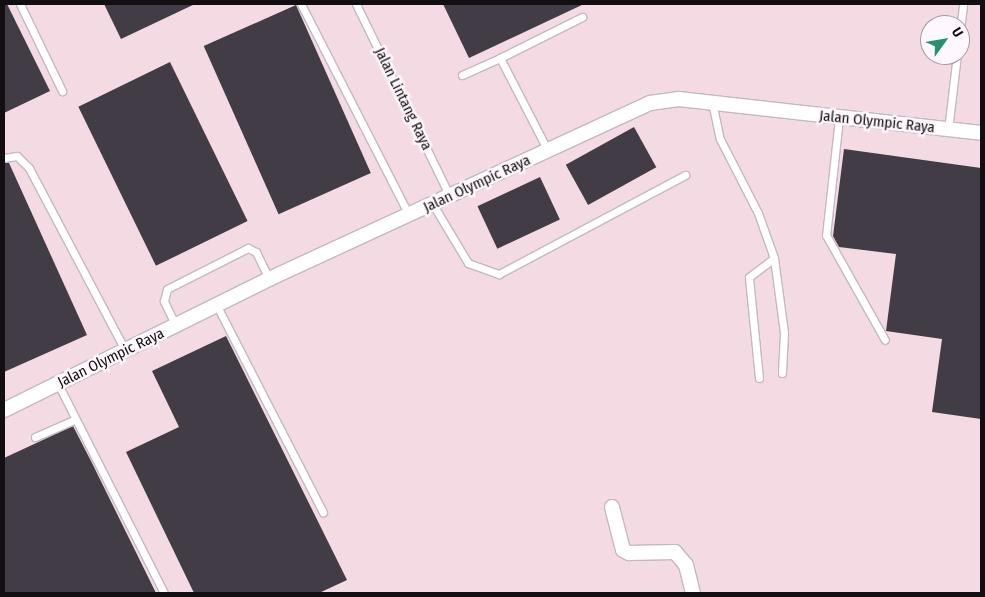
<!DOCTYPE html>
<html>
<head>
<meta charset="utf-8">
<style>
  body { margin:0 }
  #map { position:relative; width:985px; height:597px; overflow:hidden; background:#f3e9f2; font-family:"Fira Sans Condensed",sans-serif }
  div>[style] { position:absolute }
  .industrial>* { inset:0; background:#f4dbe3 }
  .building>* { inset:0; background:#413c46; transform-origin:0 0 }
  .roads { filter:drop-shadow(1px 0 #c3b8c2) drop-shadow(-1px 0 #c3b8c2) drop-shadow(0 1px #c3b8c2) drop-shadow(0 -1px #c3b8c2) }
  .service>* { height:7px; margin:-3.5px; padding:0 3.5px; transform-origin:3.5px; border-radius:3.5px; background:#fff }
  .minor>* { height:14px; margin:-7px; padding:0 7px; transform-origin:7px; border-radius:7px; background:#fff }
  span { translate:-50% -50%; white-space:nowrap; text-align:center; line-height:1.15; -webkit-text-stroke:5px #fef7fd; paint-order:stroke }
  .street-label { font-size:15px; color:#120e11 }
  .frame { position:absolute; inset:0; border:5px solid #120e11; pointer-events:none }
  .north { position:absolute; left:920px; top:15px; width:50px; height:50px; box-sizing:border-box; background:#fef7fd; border:1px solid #a09a9f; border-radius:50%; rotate:58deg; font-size:14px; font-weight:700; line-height:20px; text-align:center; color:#120e11 }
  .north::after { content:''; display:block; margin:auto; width:18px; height:22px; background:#26916f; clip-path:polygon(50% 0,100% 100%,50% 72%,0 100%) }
</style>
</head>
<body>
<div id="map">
  <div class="industrial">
    <div style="clip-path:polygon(evenodd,4px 4px,981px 4px,981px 593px,4px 593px,4px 4px,930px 25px,960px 25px,960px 55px,930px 55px,930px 25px)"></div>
  </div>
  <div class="building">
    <div style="clip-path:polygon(4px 4px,7px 4px,50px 91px,4px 113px)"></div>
    <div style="clip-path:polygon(104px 4px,195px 4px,121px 39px)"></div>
    <div style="clip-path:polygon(443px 4px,584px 4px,469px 58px)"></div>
    <div style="left:296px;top:5px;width:184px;height:101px;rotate:66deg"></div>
    <div style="left:170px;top:62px;width:177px;height:102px;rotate:64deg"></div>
    <div style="left:634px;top:127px;width:46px;height:78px;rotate:61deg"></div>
    <div style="clip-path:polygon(844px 149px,981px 168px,981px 419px,932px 412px,942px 339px,886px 331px,896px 254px,839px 247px,833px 236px)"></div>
    <div style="clip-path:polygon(4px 163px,9px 163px,87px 335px,4px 372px)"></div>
    <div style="left:540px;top:177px;width:47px;height:69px;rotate:65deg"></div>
    <div style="clip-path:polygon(226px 336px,347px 580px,319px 593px,194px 593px,126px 452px,179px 427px,152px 371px)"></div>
    <div style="clip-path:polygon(73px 426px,92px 463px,156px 593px,4px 593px,4px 458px)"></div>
  </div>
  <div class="roads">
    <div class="service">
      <div style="left:20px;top:4px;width:97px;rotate:64.2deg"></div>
      <div style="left:301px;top:4px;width:237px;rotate:62.9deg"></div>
      <div style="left:356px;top:4px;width:212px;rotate:64deg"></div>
      <div style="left:960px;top:30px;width:26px;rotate:-83deg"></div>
      <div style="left:462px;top:75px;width:42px;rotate:-24.1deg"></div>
      <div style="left:712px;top:102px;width:38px;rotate:78deg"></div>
      <div style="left:720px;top:139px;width:83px;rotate:62.8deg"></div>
      <div style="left:758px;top:213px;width:48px;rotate:70.4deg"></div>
      <div style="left:774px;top:258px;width:76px;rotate:82.4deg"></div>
      <div style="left:784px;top:333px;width:40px;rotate:92.9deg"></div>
      <div style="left:839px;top:118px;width:118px;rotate:96.3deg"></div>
      <div style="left:826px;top:235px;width:120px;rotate:60.7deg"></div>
      <div style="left:948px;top:130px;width:76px;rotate:-83.2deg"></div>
      <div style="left:548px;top:151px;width:105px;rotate:-117.3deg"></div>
      <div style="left:500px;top:58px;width:92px;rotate:-26.6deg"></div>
      <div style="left:4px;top:158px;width:13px;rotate:-9deg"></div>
      <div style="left:17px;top:156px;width:17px;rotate:45deg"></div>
      <div style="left:29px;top:168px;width:206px;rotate:62.2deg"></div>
      <div style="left:432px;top:203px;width:70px;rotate:59deg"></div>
      <div style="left:468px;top:263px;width:33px;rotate:20deg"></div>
      <div style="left:499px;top:274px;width:211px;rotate:-28deg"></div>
      <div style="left:217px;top:306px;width:232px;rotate:62.8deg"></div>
      <div style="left:176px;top:326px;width:28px;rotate:-116deg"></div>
      <div style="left:164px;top:301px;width:12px;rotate:-76deg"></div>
      <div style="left:167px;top:289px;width:91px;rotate:-26.8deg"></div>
      <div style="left:248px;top:248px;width:9px;rotate:27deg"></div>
      <div style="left:256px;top:252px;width:30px;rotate:64deg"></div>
      <div style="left:759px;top:378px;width:101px;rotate:-95.7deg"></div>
      <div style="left:749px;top:277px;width:31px;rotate:-37deg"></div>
      <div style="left:58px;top:384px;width:234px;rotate:63.1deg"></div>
      <div style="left:35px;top:437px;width:43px;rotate:-23.6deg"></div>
    </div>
    <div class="minor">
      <div style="left:4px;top:410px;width:296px;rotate:-26.3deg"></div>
      <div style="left:269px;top:279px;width:420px;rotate:-24.8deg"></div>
      <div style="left:650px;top:103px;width:29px;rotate:-8deg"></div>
      <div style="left:679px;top:99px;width:304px;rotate:6.4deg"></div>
      <div style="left:612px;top:507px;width:44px;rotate:75.7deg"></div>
      <div style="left:623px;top:550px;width:7px;rotate:27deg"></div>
      <div style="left:629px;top:553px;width:46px;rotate:-1.2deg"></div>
      <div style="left:675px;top:552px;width:17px;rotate:50deg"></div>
      <div style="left:686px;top:565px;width:29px;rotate:76deg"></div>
    </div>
  </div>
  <div class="street-label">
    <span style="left:403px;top:99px;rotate:64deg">Jalan Lintang Raya</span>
    <span style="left:877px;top:122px;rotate:6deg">Jalan Olympic Raya</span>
    <span style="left:477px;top:184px;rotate:-25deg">Jalan Olympic Raya</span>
    <span style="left:111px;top:358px;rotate:-26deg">Jalan Olympic Raya</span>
  </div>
  <div class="frame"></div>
  <div class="north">U</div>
</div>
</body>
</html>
